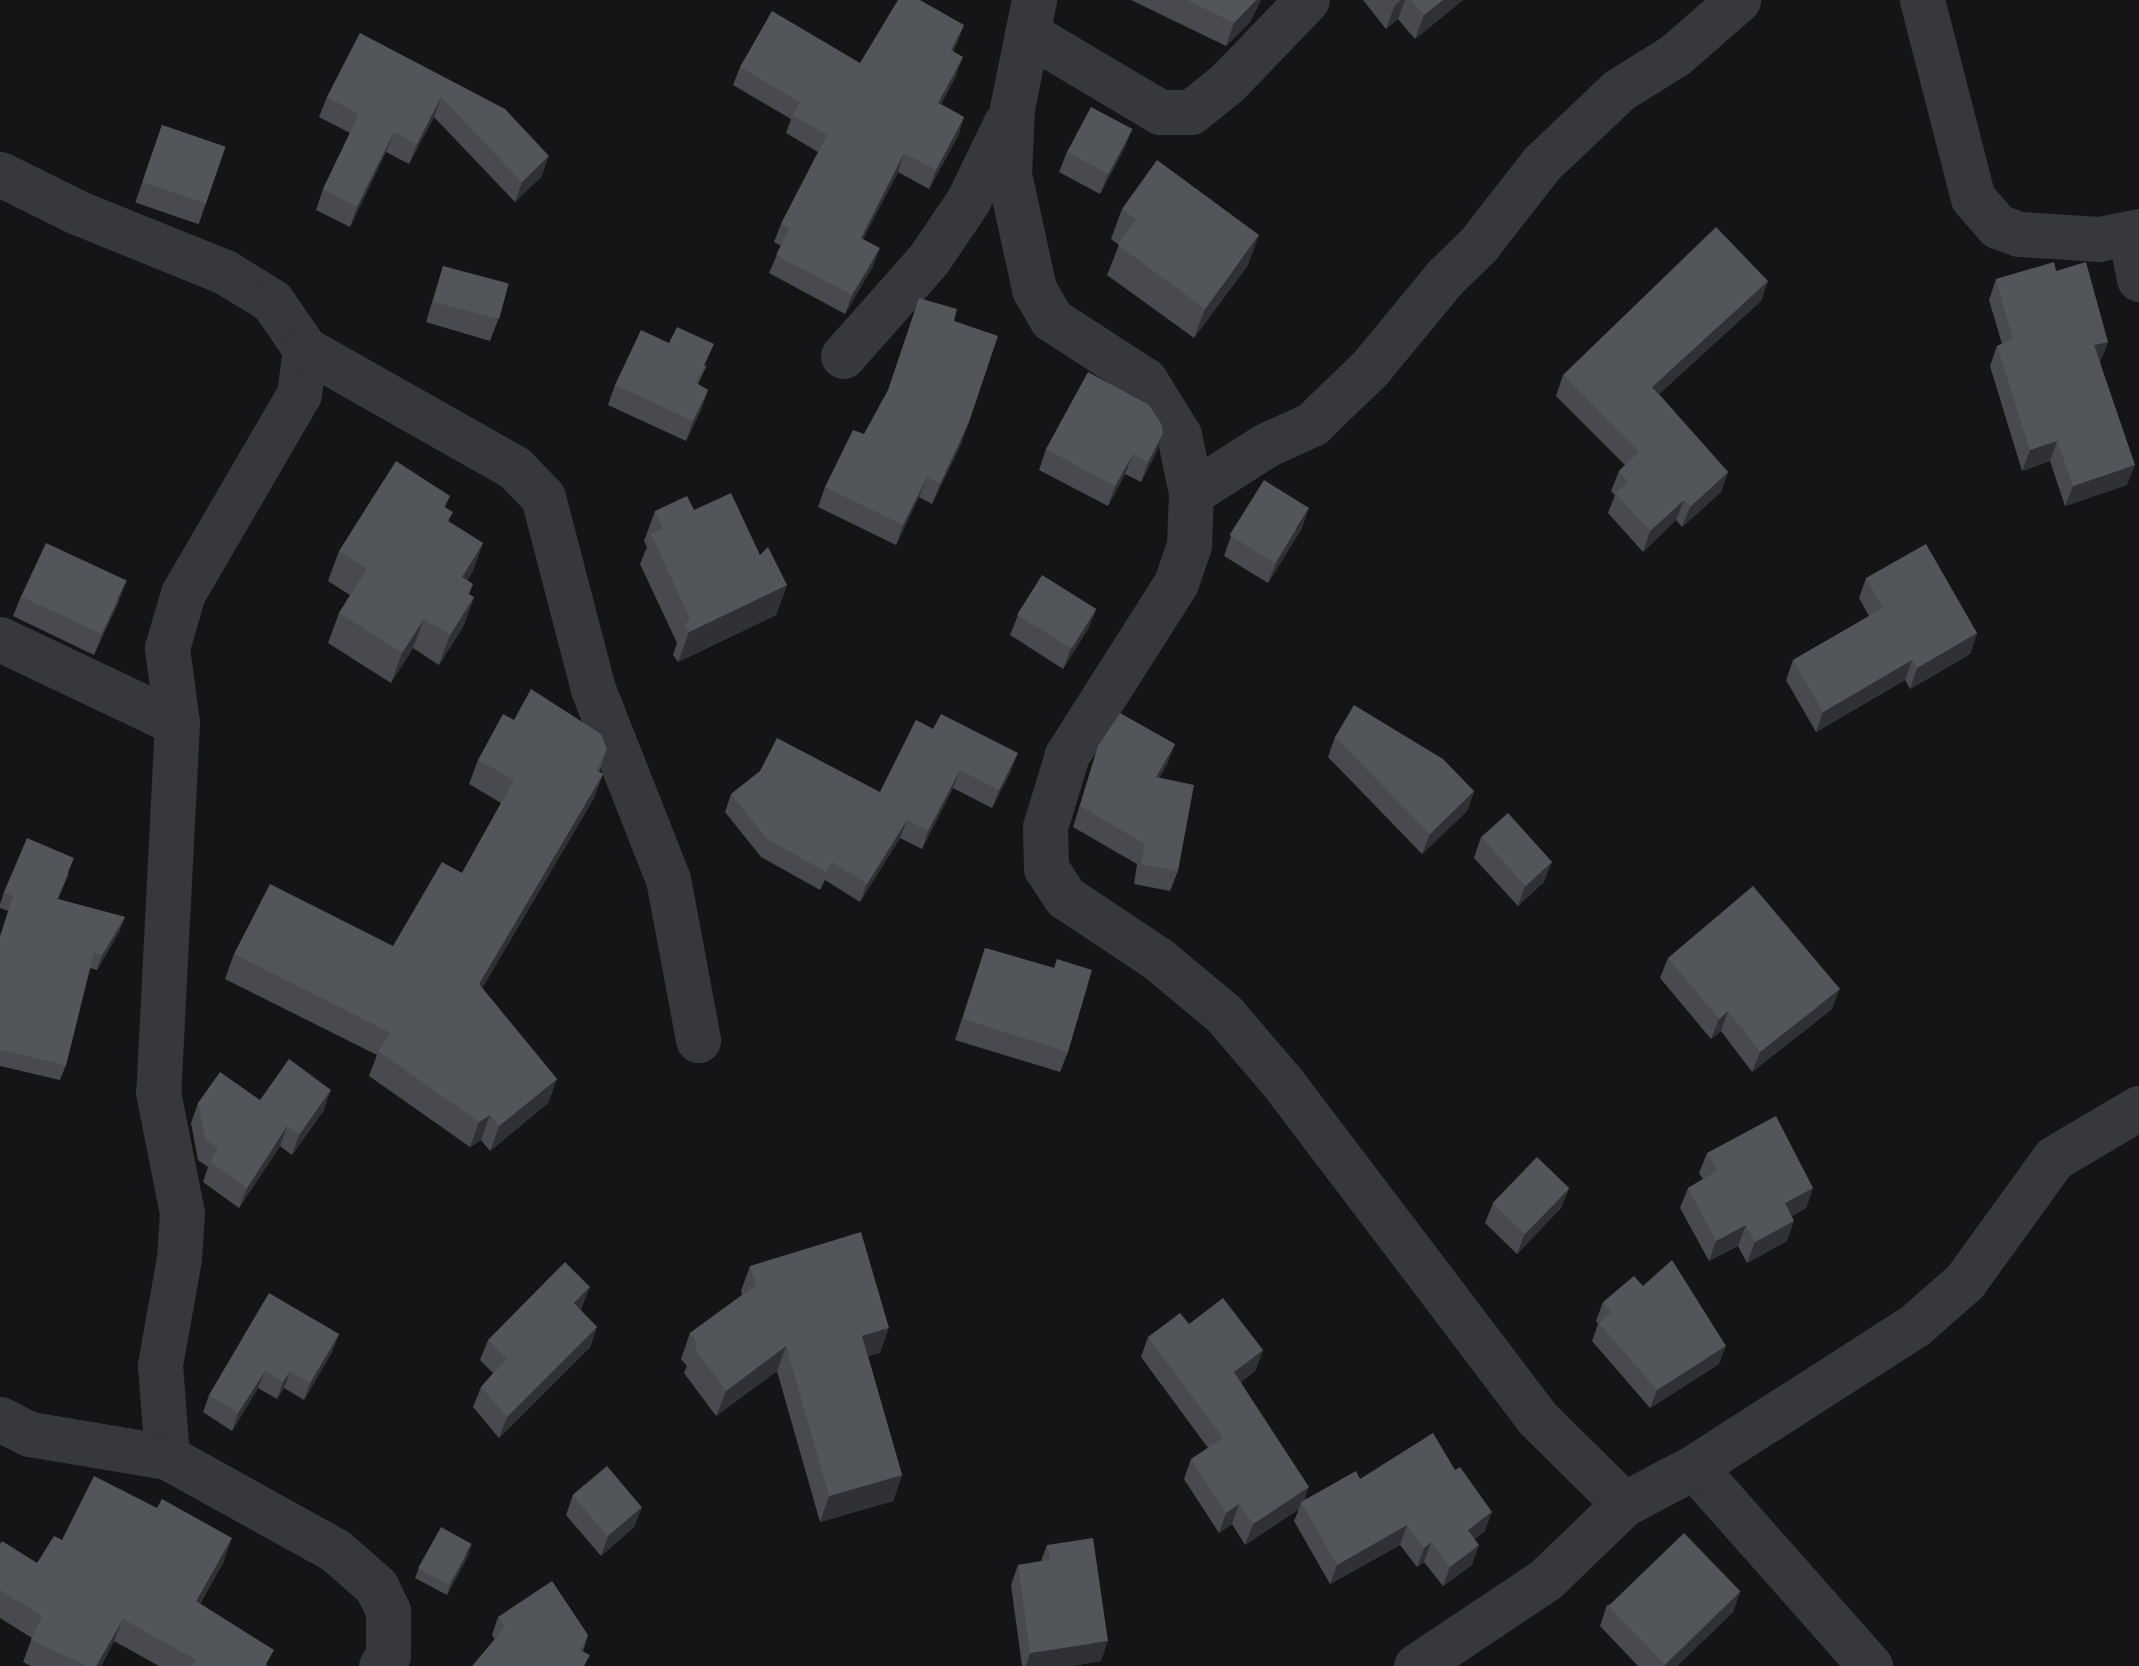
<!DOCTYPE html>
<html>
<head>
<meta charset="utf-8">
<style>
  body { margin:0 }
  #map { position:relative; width:2139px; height:1666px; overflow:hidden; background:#151517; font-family:Quicksand,sans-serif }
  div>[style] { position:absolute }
  .minor>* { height:45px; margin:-22.5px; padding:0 22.5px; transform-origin:22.5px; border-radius:22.5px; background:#36383c }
  .wall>* { inset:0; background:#484a4f; transform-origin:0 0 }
  .shaded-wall>* { inset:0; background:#2f3134 }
  .building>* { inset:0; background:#52555a; transform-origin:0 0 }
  span { translate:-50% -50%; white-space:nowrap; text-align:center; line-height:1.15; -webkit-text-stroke:8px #101012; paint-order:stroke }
</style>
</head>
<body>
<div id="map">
  <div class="minor">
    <div style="left:1034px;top:0;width:110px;rotate:101.5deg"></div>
    <div style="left:1012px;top:108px;width:66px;rotate:92.6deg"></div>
    <div style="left:1009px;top:174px;width:118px;rotate:77.7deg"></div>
    <div style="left:1034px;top:289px;width:34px;rotate:60deg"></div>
    <div style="left:1051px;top:319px;width:112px;rotate:33deg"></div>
    <div style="left:1145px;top:380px;width:65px;rotate:58.3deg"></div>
    <div style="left:1179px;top:435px;width:59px;rotate:78.3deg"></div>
    <div style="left:1191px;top:493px;width:52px;rotate:92.2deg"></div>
    <div style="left:1189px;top:545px;width:40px;rotate:108.9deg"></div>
    <div style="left:1176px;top:583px;width:204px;rotate:122.4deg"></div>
    <div style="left:1067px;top:755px;width:75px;rotate:107deg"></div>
    <div style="left:1045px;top:827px;width:41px;rotate:88.6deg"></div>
    <div style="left:1046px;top:868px;width:35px;rotate:57deg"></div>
    <div style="left:1065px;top:897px;width:112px;rotate:33.7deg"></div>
    <div style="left:1158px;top:959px;width:86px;rotate:39.8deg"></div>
    <div style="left:1224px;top:1014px;width:91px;rotate:49.5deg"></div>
    <div style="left:1283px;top:1083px;width:420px;rotate:52.8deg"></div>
    <div style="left:1537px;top:1418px;width:122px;rotate:44.7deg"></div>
    <div style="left:1922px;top:0;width:204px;rotate:75.6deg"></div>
    <div style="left:1973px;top:198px;width:37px;rotate:49deg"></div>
    <div style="left:1997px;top:226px;width:23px;rotate:20deg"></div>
    <div style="left:2019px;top:234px;width:80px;rotate:3.6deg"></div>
    <div style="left:2099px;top:239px;width:41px;rotate:-11.3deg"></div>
    <div style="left:1027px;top:33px;width:155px;rotate:30.7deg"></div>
    <div style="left:1160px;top:112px;width:31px"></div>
    <div style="left:1191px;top:112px;width:46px;rotate:-38.9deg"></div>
    <div style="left:1227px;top:83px;width:115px;rotate:-46.1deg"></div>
    <div style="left:0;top:174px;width:88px;rotate:26.3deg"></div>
    <div style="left:79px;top:213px;width:157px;rotate:22deg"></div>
    <div style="left:225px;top:272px;width:55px;rotate:31.7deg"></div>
    <div style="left:272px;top:301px;width:58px;rotate:55.5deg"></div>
    <div style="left:305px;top:349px;width:45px;rotate:97.6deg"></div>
    <div style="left:299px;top:394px;width:230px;rotate:120.2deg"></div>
    <div style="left:183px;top:593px;width:57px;rotate:106.2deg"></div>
    <div style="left:167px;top:648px;width:76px;rotate:82.4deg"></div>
    <div style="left:177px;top:723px;width:369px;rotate:92.9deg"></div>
    <div style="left:158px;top:1092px;width:123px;rotate:78.8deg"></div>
    <div style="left:182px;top:1213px;width:45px;rotate:93.8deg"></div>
    <div style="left:179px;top:1258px;width:109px;rotate:100.1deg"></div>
    <div style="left:160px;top:1365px;width:92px;rotate:85.6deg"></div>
    <div style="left:2130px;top:233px;width:47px;rotate:78.9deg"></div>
    <div style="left:305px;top:349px;width:241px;rotate:29.5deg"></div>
    <div style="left:515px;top:468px;width:40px;rotate:46deg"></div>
    <div style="left:543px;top:497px;width:198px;rotate:75.4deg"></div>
    <div style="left:593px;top:689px;width:204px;rotate:68.5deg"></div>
    <div style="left:668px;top:879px;width:164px;rotate:79.4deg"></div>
    <div style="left:843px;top:356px;width:128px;rotate:-48.5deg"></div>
    <div style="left:928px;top:260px;width:71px;rotate:-55.9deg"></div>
    <div style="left:968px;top:201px;width:85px;rotate:-64.3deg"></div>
    <div style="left:1191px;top:493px;width:89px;rotate:-32.6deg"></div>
    <div style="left:1266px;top:445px;width:51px;rotate:-24.5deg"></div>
    <div style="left:1312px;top:424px;width:81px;rotate:-44deg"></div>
    <div style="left:1370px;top:368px;width:118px;rotate:-50.5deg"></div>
    <div style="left:1445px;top:277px;width:46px;rotate:-44.1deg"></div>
    <div style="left:1478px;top:245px;width:103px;rotate:-52.1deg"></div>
    <div style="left:1541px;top:164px;width:108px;rotate:-43.5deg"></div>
    <div style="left:1619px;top:90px;width:66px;rotate:-32deg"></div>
    <div style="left:1675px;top:55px;width:84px;rotate:-41.1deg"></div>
    <div style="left:0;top:639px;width:196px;rotate:25.4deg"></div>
    <div style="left:0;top:1419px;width:34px;rotate:27deg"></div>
    <div style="left:30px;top:1434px;width:139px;rotate:9.5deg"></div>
    <div style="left:167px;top:1457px;width:192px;rotate:29deg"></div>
    <div style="left:335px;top:1550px;width:55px;rotate:41.3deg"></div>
    <div style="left:376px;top:1586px;width:28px;rotate:64deg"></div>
    <div style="left:388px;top:1611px;width:44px;rotate:90deg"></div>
    <div style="left:388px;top:1655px;width:13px;rotate:122deg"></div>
    <div style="left:1694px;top:1467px;width:266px;rotate:48.5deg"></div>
    <div style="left:1416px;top:1666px;width:155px;rotate:-33.7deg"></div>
    <div style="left:1545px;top:1580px;width:110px;rotate:-43.9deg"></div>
    <div style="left:1624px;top:1504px;width:79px;rotate:-27.9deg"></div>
    <div style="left:1694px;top:1467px;width:261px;rotate:-32.7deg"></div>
    <div style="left:1914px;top:1326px;width:68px;rotate:-41.4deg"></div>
    <div style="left:1965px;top:1281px;width:152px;rotate:-54.1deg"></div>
    <div style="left:2054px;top:1158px;width:99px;rotate:-30.5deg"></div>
  </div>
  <div class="wall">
    <div style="clip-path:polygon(1131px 0,1261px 0,1250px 22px,1226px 46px)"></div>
    <div style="clip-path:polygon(1363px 0,1463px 0,1415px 39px,1398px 19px,1386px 29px)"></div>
    <div style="clip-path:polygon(964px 25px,953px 52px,956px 76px,941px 104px,964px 117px,958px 136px,929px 189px,898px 172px,863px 239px,873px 266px,845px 314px,769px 273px,781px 246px,774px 242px,781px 224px,818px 152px,786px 133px,791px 119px,733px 85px,740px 67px,860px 63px)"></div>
    <div style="clip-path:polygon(360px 33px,542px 176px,515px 202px,434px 117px,409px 164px,386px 152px,350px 227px,316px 210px,323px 189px,350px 133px,319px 117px,327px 97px)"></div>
    <div style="left:162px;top:125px;width:67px;height:82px;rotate:19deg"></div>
    <div style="clip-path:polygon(1132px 129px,1124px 149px,1100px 194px,1059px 172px,1067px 152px)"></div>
    <div style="clip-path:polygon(1122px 209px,1248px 265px,1194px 338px,1107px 275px,1119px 245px,1111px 239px)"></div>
    <div style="clip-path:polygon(443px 266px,498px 320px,490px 341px,426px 322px)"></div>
    <div style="clip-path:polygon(2056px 271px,2108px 342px,2100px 362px,2127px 485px,2065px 506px,2050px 461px,2022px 471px,1990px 366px,1997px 346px,2002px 344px,1989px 300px,1996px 279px)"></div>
    <div style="clip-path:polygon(1768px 281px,1761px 301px,1659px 394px,1728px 472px,1721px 492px,1682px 527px,1676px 520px,1643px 552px,1608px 513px,1615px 495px,1611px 491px,1619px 471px,1625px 465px,1556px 396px,1563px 375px)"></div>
    <div style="clip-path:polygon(954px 321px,962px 442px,932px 504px,919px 497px,896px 545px,818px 507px,825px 487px,864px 434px)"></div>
    <div style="clip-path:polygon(707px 365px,698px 384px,708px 390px,701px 410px,686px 441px,608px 405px,615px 385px)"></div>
    <div style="clip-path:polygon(1163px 433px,1156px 453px,1141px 482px,1125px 474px,1108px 506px,1039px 470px,1046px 449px)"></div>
    <div style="clip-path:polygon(450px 496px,445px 507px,449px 522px,483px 543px,472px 573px,467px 580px,473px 584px,469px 595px,474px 597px,463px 627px,439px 665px,413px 648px,391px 683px,328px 643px,339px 613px,350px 595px,328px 581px,339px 551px)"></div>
    <div style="clip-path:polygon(694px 510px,760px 555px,787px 585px,776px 615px,678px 662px,673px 655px,677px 643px,640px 564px,647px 547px,644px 541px,655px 511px)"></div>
    <div style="clip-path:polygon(1302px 528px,1268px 583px,1224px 556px,1231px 536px)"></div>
    <div style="clip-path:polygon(1866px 578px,1977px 633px,1970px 654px,1910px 689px,1905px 680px,1816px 732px,1786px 680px,1793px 660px,1869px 616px,1859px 598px)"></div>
    <div style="clip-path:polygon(21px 596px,119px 601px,94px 655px,13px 616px)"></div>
    <div style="clip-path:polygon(1096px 609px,1088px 629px,1063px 669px,1010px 635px,1018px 615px)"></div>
    <div style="clip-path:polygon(514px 720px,607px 749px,599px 772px,603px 774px,594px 798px,482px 988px,557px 1079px,548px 1103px,490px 1151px,481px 1140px,470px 1147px,369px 1076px,377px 1055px,225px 979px,234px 954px,393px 946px,462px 873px,501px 803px,469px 784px,478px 760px)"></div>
    <div style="clip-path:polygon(916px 720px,1011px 771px,992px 808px,953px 788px,922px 849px,900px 838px,860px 902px,825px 880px,820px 890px,761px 857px,725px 812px,731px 794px,880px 792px)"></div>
    <div style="clip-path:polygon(1335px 737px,1474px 791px,1467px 811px,1422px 854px,1328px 757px)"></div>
    <div style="clip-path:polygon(1175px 744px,1167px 764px,1159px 778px,1178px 871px,1170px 891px,1134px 884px,1137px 864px,1073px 827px,1098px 746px)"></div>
    <div style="clip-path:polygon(1481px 837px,1544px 882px,1518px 906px,1474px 858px)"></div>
    <div style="clip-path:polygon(69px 873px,58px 899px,125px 917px,119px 932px,97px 970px,90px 968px,66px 1065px,60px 1080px,0 1066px,0 936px,8px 911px,0 908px,0 904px,4px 892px)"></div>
    <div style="clip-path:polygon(985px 948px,1054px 968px,1068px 1052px,1060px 1072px,955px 1040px)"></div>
    <div style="clip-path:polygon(1668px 958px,1832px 1009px,1752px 1072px,1721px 1031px,1711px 1039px,1660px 978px)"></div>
    <div style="clip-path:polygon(260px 1100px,324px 1110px,292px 1155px,280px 1146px,239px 1208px,203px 1182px,208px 1167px,198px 1160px,191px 1123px,198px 1103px)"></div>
    <div style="clip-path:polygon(1707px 1153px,1813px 1188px,1806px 1208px,1792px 1216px,1787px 1241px,1747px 1263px,1738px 1246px,1709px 1261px,1680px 1208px,1688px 1188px,1703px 1179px,1699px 1173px)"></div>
    <div style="clip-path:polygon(1569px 1188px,1561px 1208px,1517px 1254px,1485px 1223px,1493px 1203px)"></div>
    <div style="clip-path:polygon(750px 1266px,880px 1353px,868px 1356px,902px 1475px,893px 1501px,820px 1522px,777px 1371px,716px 1416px,684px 1373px,687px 1366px,681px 1359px,690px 1333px,742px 1295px,741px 1291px)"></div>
    <div style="clip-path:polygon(1603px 1302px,1719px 1364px,1650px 1408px,1592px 1341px,1598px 1324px,1596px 1321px)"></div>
    <div style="clip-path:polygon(582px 1307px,580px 1310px,597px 1327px,590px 1347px,499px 1438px,473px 1407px,481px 1387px,493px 1373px,480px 1360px,488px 1340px)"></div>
    <div style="clip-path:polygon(1189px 1324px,1263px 1350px,1255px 1371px,1241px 1382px,1304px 1500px,1360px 1479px,1485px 1531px,1474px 1539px,1472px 1565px,1443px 1586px,1424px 1562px,1417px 1567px,1400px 1545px,1330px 1584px,1294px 1521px,1299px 1509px,1245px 1545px,1232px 1524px,1219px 1533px,1184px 1479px,1191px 1459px,1208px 1448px,1141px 1357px,1148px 1337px)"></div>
    <div style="clip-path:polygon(339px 1334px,332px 1352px,304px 1400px,284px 1388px,277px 1399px,258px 1388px,232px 1431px,203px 1412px,209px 1395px)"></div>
    <div style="clip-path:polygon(573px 1495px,642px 1507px,634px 1527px,601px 1556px,566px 1515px)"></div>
    <div style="clip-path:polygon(0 1544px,37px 1563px,224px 1561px,200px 1604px,268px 1666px,159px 1666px,114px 1641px,101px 1666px,31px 1666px,23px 1662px,32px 1638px,0 1618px)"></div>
    <div style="clip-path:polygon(1047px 1545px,1101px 1661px,1072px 1666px,1022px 1666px,1011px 1585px,1018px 1565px,1041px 1561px)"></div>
    <div style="clip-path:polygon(469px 1554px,447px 1595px,415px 1578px,419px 1568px)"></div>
    <div style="clip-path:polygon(1740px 1592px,1733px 1612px,1677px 1666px,1638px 1666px,1600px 1626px,1607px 1605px)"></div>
    <div style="clip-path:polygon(498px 1617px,588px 1635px,583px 1651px,495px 1640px,492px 1635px)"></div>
  </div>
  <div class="shaded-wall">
    <div style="clip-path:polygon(1256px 0,1261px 0,1250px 22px,1226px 46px,1234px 23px)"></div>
    <div style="clip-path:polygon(1401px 0,1405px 0,1398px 19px,1386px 29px,1395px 5px)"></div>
    <div style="clip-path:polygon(1443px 0,1463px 0,1415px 39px,1424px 15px)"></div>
    <div style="clip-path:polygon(964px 25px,957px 44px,944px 69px,951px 50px)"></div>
    <div style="clip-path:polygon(963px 57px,956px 76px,931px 122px,938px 103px)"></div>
    <div style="clip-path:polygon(441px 97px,434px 117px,409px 164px,417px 144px)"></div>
    <div style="clip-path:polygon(964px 117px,958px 136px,929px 189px,936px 170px)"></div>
    <div style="clip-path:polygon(1132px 129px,1124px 149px,1100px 194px,1108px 174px)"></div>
    <div style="clip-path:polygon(394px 132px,386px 152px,350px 227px,357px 207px)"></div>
    <div style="clip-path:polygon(904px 153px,898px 172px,854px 256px,861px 238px)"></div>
    <div style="clip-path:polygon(549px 156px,542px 176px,515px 202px,522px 182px)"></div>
    <div style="clip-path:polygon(1259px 235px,1248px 265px,1194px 338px,1205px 309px)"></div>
    <div style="clip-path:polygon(880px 248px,873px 266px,845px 314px,852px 295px)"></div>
    <div style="clip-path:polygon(1768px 281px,1761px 301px,1645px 407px,1652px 387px)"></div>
    <div style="clip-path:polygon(2108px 342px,2100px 362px,2094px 345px)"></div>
    <div style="clip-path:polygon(708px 390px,701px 410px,686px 441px,693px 421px)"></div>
    <div style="clip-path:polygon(969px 422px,962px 442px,932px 504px,940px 484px)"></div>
    <div style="clip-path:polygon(1163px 433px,1156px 453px,1141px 482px,1148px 462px)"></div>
    <div style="clip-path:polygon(2057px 441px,2050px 461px,2022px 471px,2030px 450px)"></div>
    <div style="clip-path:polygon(1133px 454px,1125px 474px,1108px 506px,1115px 486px)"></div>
    <div style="clip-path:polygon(2135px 465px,2127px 485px,2065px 506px,2073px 486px)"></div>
    <div style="clip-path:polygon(1728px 472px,1721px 492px,1682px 527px,1690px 507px)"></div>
    <div style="clip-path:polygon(927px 477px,919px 497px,896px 545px,903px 525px)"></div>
    <div style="clip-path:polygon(1684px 500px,1676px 520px,1643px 552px,1650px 531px)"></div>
    <div style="clip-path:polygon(1309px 508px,1302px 528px,1268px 583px,1276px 563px)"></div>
    <div style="clip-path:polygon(483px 543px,472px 573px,451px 606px,462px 577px)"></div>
    <div style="clip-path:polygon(127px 581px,119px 601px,94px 655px,102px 634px)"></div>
    <div style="clip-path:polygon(787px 585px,776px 615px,678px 662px,689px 632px)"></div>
    <div style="clip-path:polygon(474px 597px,463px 627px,439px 665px,450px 635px)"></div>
    <div style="clip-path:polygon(1096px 609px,1088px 629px,1063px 669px,1071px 648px)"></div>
    <div style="clip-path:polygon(424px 619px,413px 648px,391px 683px,402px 653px)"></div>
    <div style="clip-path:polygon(1977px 633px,1970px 654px,1910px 689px,1917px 668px)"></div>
    <div style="clip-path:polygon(1912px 660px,1905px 680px,1816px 732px,1823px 712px)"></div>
    <div style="clip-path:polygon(1175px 744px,1167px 764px,1148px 797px,1156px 777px)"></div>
    <div style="clip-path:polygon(1018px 753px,1011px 771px,992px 808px,999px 790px)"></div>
    <div style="clip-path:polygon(960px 770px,953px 788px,922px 849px,928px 831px)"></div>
    <div style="clip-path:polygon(603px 774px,594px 798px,470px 1009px,479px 984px)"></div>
    <div style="clip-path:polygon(1474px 791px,1467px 811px,1422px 854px,1430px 834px)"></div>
    <div style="clip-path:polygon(907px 820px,900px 838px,860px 902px,867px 884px)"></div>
    <div style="clip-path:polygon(1552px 862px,1544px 882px,1518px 906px,1525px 886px)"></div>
    <div style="clip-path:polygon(125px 917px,119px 932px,97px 970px,102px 955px)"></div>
    <div style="clip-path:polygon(1840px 989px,1832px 1009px,1752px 1072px,1760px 1052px)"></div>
    <div style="clip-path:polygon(1728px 1011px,1721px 1031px,1711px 1039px,1719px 1019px)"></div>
    <div style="clip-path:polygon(557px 1079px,548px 1103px,490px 1151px,499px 1126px)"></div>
    <div style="clip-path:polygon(331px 1090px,324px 1110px,292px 1155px,299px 1135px)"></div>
    <div style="clip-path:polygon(490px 1115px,481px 1140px,470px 1147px,479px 1122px)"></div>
    <div style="clip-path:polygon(287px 1126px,280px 1146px,239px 1208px,247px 1188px)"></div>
    <div style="clip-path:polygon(1569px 1188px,1561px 1208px,1517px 1254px,1525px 1233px)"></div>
    <div style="clip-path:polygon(1813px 1188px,1806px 1208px,1778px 1223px,1785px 1203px)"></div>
    <div style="clip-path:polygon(1794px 1221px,1787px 1241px,1747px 1263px,1755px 1242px)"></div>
    <div style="clip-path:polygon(1746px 1225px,1738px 1246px,1709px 1261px,1716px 1241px)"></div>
    <div style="clip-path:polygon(590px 1287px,582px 1307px,566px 1323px,574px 1303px)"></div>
    <div style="clip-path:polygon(597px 1327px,590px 1347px,499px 1438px,507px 1417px)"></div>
    <div style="clip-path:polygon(889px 1328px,880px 1353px,853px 1361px,862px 1336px)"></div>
    <div style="clip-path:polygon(339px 1334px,332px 1352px,304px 1400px,310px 1383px)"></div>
    <div style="clip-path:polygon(786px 1346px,777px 1371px,716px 1416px,726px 1391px)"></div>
    <div style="clip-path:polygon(1726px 1346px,1719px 1364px,1650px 1408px,1657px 1390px)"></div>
    <div style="clip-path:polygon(1263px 1350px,1255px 1371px,1227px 1392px,1234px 1372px)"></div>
    <div style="clip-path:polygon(265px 1371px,258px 1388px,232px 1431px,238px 1413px)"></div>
    <div style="clip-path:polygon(290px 1371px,284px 1388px,277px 1399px,283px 1382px)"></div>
    <div style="clip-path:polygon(902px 1475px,893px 1501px,820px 1522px,829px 1496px)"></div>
    <div style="clip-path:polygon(1309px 1487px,1303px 1504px,1301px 1502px,1299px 1509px,1245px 1545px,1253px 1524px)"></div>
    <div style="clip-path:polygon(1239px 1504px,1232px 1524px,1219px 1533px,1226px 1513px)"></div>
    <div style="clip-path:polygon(642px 1507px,634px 1527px,601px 1556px,608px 1536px)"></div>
    <div style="clip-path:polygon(1492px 1512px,1485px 1531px,1461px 1549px,1468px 1530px)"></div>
    <div style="clip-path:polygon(1407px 1525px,1400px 1545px,1330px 1584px,1337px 1565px)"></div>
    <div style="clip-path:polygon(232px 1538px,224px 1561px,188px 1624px,196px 1601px)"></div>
    <div style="clip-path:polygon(1431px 1542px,1424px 1562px,1417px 1567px,1424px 1548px)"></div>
    <div style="clip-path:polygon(472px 1544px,469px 1554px,447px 1595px,450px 1585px)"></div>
    <div style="clip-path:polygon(1479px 1545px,1472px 1565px,1443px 1586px,1450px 1567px)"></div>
    <div style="clip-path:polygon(1740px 1592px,1733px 1612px,1677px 1666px,1664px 1666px)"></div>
    <div style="clip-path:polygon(123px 1619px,114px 1641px,101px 1666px,96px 1666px)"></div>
    <div style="clip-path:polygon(1108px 1641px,1101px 1661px,1072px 1666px,1026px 1666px,1030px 1653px)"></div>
  </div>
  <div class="building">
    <div style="clip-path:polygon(898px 0,920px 0,964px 25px,951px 50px,963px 57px,938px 103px,964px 117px,936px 170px,904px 153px,861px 238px,880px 248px,852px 295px,776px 255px,790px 228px,781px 224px,827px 135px,793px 115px,800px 102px,740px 67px,772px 11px,860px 63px)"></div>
    <div style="clip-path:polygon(1187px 0,1256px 0,1234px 23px)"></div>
    <div style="clip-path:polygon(1411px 0,1443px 0,1424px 15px)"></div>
    <div style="clip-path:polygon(360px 33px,505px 109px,549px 156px,522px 182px,441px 97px,417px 144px,394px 132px,357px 207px,323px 189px,359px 114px,327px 97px)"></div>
    <div style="left:1091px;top:107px;width:47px;height:51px;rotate:28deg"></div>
    <div style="left:162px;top:125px;width:67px;height:60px;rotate:19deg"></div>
    <div style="clip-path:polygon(1157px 160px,1259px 235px,1205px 309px,1118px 245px,1136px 220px,1122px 209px)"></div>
    <div style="clip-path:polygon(1716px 227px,1768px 281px,1652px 387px,1728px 472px,1690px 507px,1684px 500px,1650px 531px,1615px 493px,1628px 482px,1619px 471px,1639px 452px,1563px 375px)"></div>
    <div style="clip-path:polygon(2054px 262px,2056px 271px,2086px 262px,2108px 342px,2094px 345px,2135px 465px,2073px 486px,2057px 441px,2030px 450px,1997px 346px,2013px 339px,1996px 279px)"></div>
    <div style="left:443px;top:266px;width:68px;height:37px;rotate:15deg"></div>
    <div style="clip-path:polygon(919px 298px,957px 309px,954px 321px,998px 336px,969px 422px,940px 484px,927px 477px,903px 525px,825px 487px,853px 430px,864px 434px,888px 390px)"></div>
    <div style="clip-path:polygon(677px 327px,714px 344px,696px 383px,708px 390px,693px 421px,615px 385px,641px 330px,669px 343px)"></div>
    <div style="clip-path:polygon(1088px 372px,1149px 405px,1162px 425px,1163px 433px,1148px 462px,1133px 454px,1115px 486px,1046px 449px)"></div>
    <div style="clip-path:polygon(396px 461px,450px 496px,443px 506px,453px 512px,448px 521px,483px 543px,462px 577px,473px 584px,467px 593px,474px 597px,450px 635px,424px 619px,402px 653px,339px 613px,367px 569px,339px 551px)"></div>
    <div style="left:1264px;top:480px;width:53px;height:65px;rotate:32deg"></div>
    <div style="clip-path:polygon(731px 493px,760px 555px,768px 547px,787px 585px,689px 632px,684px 625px,690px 619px,651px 534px,663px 529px,655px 511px,687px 496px,694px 510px)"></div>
    <div style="left:46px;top:543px;width:89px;height:59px;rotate:25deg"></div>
    <div style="clip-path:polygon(1926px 544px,1977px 633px,1917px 668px,1912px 660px,1823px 712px,1793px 660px,1883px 608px,1866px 578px)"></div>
    <div style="left:1042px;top:575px;width:64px;height:47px;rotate:32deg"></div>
    <div style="clip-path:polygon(531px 689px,601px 734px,607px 749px,596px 770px,603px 774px,479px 984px,557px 1079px,499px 1126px,490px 1115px,479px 1122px,378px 1051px,391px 1033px,234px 954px,270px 884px,393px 946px,442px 862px,462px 873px,514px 780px,478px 760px,503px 714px,514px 720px)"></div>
    <div style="clip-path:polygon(1354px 705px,1443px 759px,1474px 791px,1430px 834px,1335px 737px)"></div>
    <div style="clip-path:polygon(1120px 713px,1175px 744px,1156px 777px,1194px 785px,1178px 871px,1141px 864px,1145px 844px,1080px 806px,1098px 746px)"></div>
    <div style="clip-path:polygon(941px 714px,1018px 753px,999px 790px,960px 770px,928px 831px,907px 820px,867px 884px,832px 862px,826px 872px,767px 839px,731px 794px,760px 771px,777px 738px,880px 792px,916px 720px,933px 729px)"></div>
    <div style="left:1508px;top:813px;width:66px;height:36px;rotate:48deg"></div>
    <div style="clip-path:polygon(27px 838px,74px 858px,57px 899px,125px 917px,102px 955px,94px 952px,66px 1065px,0 1050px,0 939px,13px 896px,4px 892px)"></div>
    <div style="clip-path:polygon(1753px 886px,1840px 989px,1760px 1052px,1728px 1011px,1719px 1019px,1668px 958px)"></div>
    <div style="clip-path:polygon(985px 948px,1054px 968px,1057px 959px,1092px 970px,1068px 1052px,963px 1019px)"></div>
    <div style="clip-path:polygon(289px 1059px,331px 1090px,299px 1135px,287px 1126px,247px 1188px,210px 1162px,218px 1148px,206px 1140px,198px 1103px,220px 1072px,260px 1100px)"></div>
    <div style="clip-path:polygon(1776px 1116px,1813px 1188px,1785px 1203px,1794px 1221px,1755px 1242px,1746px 1225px,1716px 1241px,1688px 1188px,1717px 1171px,1707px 1153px)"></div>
    <div style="left:1537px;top:1157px;width:45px;height:64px;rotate:44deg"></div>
    <div style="clip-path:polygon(861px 1232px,889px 1328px,862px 1336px,902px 1475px,829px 1496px,786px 1346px,726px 1391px,694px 1347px,698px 1344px,690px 1333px,756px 1285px,750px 1266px)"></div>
    <div style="clip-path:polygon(1672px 1260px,1726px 1346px,1657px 1390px,1599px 1323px,1611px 1312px,1603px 1302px,1634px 1276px,1643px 1286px)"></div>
    <div style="clip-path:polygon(565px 1262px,590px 1287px,574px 1303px,597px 1327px,507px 1417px,481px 1387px,507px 1359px,488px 1340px)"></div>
    <div style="clip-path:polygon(269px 1293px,339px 1334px,310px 1383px,290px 1371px,283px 1382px,265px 1371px,238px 1413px,209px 1395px)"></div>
    <div style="clip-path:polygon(1223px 1298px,1263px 1350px,1234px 1372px,1309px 1487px,1253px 1524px,1239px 1504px,1226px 1513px,1191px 1459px,1223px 1438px,1148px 1337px,1180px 1313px,1189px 1324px)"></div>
    <div style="clip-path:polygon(1433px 1433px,1455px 1470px,1460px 1467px,1492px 1512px,1468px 1530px,1479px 1545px,1450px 1567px,1431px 1542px,1424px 1548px,1407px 1525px,1337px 1565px,1301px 1502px,1356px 1471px,1360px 1479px)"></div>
    <div style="left:607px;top:1466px;width:54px;height:45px;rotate:50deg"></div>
    <div style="clip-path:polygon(94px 1476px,157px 1508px,162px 1499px,232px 1538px,196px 1601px,274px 1650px,265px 1666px,192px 1666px,196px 1660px,123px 1619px,96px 1666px,87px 1666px,31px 1640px,42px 1616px,0 1590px,0 1544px,2px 1541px,37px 1563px,54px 1536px,62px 1540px)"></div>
    <div style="left:441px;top:1527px;width:35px;height:47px;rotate:29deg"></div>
    <div style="left:1684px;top:1533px;width:81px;height:105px;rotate:46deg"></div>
    <div style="clip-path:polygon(1093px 1538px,1108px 1641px,1030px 1653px,1018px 1565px,1050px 1560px,1047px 1545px)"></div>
    <div style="clip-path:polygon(552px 1581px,588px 1635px,580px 1650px,590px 1655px,584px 1666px,472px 1666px,505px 1627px,498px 1617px)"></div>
  </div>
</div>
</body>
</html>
